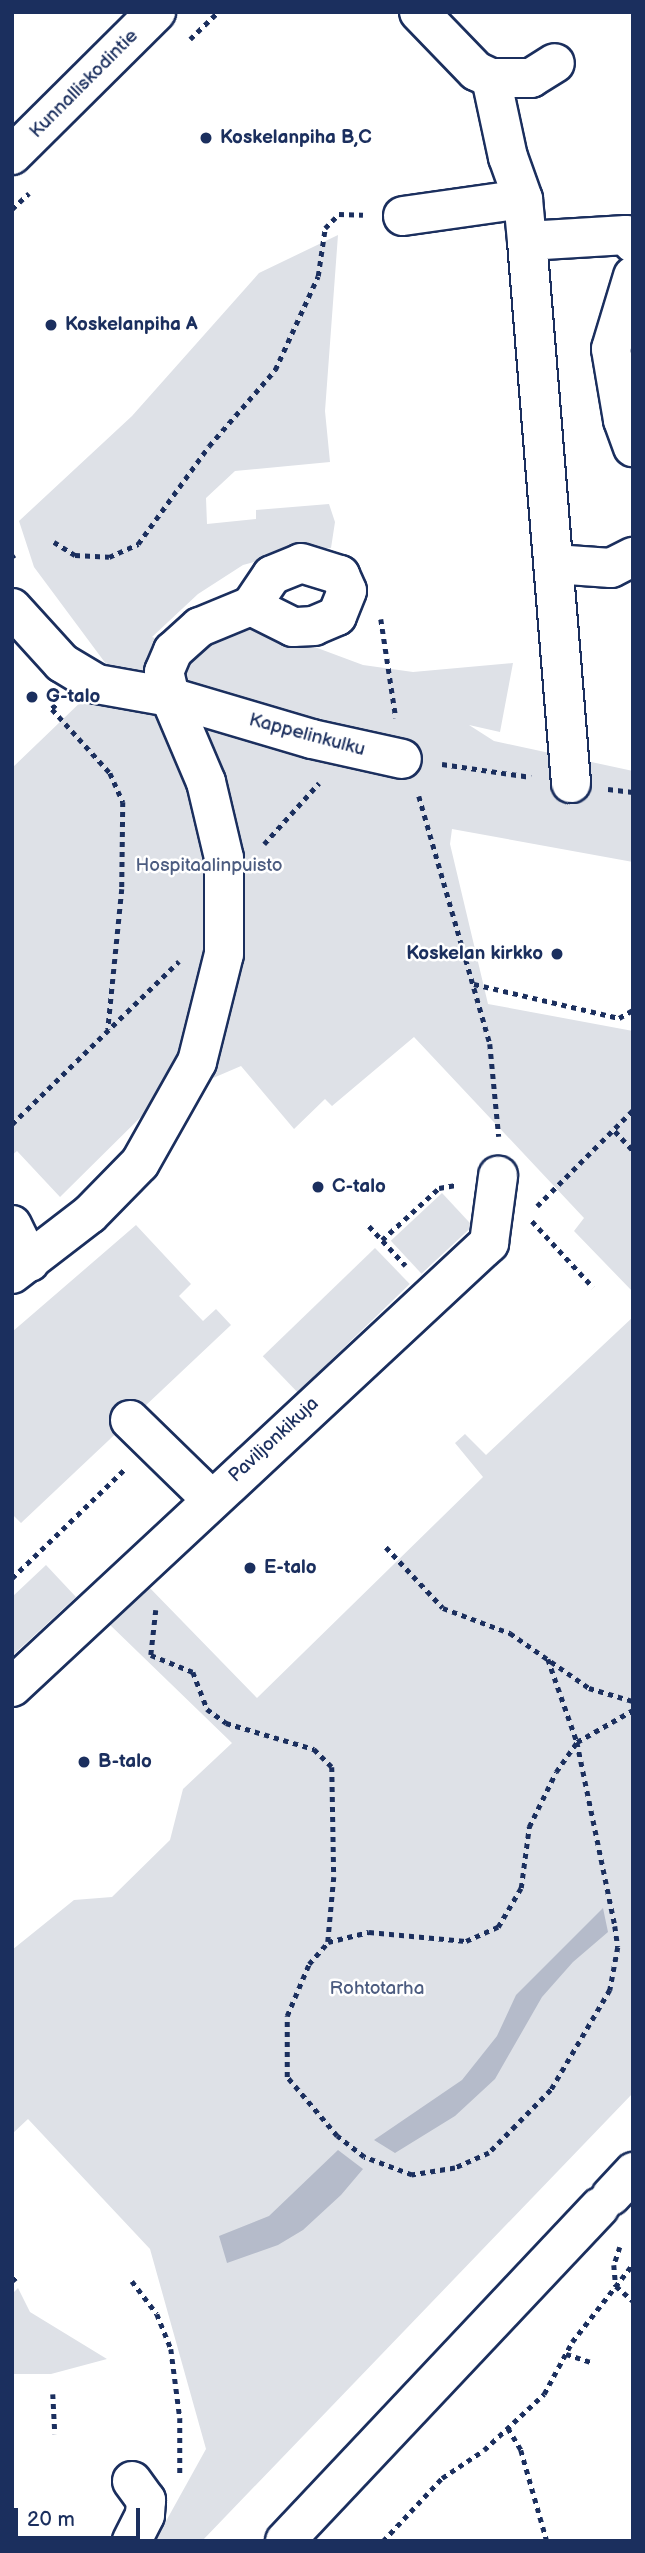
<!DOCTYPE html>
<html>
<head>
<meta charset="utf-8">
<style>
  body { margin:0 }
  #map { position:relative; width:645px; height:2553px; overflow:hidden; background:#fff; font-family:"Balsamiq Sans",sans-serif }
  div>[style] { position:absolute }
  .green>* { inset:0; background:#dee1e7; transform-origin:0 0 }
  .water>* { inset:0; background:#b5bbca }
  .path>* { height:4.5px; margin-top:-2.25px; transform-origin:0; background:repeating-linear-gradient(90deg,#1b2f5e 0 5px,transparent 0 10px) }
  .roads { filter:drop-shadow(2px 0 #1b2f5e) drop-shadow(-2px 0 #1b2f5e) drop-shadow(0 2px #1b2f5e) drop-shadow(0 -2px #1b2f5e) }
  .minor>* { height:38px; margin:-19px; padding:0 19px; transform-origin:19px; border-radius:19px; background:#fff }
  .dots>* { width:19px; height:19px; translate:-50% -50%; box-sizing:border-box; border:4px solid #fff; border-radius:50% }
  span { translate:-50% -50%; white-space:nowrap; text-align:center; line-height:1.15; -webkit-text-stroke:5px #fff; paint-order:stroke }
  .street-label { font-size:19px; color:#1b2f5e }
  .poi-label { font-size:19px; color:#1b2f5e; font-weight:700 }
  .left { translate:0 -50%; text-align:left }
  .right { translate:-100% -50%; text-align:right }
  .park-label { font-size:19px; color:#4c5c80 }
  .frame { position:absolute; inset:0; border:14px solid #1b2f5e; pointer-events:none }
  .scale { position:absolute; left:14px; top:2508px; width:126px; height:32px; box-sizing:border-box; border:4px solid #1b2f5e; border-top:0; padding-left:9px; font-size:21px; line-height:24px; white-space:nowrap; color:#1b2f5e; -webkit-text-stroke:5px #fff; paint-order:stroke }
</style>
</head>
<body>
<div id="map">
  <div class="green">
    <div style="clip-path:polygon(338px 235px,325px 411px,330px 462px,235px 471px,206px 498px,207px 524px,256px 519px,256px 510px,329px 504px,335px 522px,331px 548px,298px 550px,243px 565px,198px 594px,152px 637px,190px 651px,240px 626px,261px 627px,363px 665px,413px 672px,513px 663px,500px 732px,469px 725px,494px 741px,633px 771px,633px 862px,452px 829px,450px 844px,488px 1004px,633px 1031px,633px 1292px,574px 1231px,584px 1218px,414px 1037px,332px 1106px,325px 1099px,294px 1129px,241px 1066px,155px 1103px,60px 1197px,17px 1151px,12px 1155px,12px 768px,112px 672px,34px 567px,19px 521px,132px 416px,259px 273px)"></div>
    <div style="left:442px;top:1193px;width:45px;height:70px;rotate:47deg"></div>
    <div style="clip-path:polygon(136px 1225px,191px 1284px,179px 1296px,203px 1321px,216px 1309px,231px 1325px,21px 1523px,12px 1514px,12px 1332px)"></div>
    <div style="left:375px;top:1248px;width:50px;height:156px;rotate:46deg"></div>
    <div style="clip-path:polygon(633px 1317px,633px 2093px,202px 2541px,155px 2541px,206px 2449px,150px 2249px,28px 2119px,12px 2134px,12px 1950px,74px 1900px,112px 1897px,170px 1840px,183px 1789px,232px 1743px,107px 1622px,146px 1584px,257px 1698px,483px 1477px,455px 1443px,465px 1434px,486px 1455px)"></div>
    <div style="clip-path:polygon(46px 1565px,76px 1597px,12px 1656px,12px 1597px)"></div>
    <div style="clip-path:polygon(18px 2288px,30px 2312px,107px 2359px,51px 2374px,12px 2374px,12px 2294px)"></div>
  </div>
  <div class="water">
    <div style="clip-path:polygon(603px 1908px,608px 1932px,573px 1962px,542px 1997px,495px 2079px,455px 2116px,395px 2153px,374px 2140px,462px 2080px,497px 2036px,516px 1995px)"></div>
    <div style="clip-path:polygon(338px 2150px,363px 2169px,341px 2195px,303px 2230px,278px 2245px,227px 2263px,219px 2236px,269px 2216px)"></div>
  </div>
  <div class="path">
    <div style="left:190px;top:39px;width:39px;rotate:-44deg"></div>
    <div style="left:12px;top:209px;width:23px;rotate:-43deg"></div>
    <div style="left:54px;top:542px;width:25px;rotate:32deg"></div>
    <div style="left:75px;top:555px;width:34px;rotate:3deg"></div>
    <div style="left:109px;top:557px;width:32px;rotate:-24deg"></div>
    <div style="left:138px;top:544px;width:121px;rotate:-54.1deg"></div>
    <div style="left:209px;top:446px;width:101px;rotate:-49deg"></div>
    <div style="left:275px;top:370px;width:103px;rotate:-65.4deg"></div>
    <div style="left:318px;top:276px;width:49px;rotate:-81.7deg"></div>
    <div style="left:325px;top:228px;width:20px;rotate:-45deg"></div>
    <div style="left:339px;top:214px;width:24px;rotate:2deg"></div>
    <div style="left:12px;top:555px;width:4px;rotate:56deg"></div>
    <div style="left:381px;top:619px;width:100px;rotate:81.4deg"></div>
    <div style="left:56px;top:705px;width:6px;rotate:135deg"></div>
    <div style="left:52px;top:709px;width:86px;rotate:47.8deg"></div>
    <div style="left:110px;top:773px;width:32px;rotate:66deg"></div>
    <div style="left:123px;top:802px;width:87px;rotate:90.7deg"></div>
    <div style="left:122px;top:889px;width:141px;rotate:95.7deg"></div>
    <div style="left:442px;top:764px;width:90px;rotate:8.3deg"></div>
    <div style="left:608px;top:789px;width:25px;rotate:7deg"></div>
    <div style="left:419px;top:796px;width:258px;rotate:74deg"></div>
    <div style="left:490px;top:1044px;width:93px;rotate:84.5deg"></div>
    <div style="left:264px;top:844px;width:82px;rotate:-48deg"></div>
    <div style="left:474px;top:984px;width:149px;rotate:13.2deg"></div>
    <div style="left:619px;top:1018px;width:16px;rotate:-30deg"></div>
    <div style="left:12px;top:1124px;width:233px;rotate:-44.3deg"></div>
    <div style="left:615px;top:1131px;width:26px;rotate:47deg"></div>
    <div style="left:537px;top:1206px;width:136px;rotate:-45deg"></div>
    <div style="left:532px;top:1221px;width:90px;rotate:47.3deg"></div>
    <div style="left:369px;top:1226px;width:54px;rotate:47.2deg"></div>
    <div style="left:382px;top:1240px;width:77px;rotate:-42.4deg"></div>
    <div style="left:439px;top:1188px;width:17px;rotate:-10deg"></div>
    <div style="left:386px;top:1547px;width:83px;rotate:46.9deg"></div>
    <div style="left:443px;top:1608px;width:72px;rotate:20.5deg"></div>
    <div style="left:510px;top:1633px;width:96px;rotate:34.8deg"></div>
    <div style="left:589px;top:1688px;width:46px;rotate:16.5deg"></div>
    <div style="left:12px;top:1578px;width:156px;rotate:-44deg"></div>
    <div style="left:156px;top:1610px;width:45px;rotate:96.3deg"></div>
    <div style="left:151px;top:1655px;width:45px;rotate:22deg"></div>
    <div style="left:193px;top:1672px;width:40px;rotate:69deg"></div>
    <div style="left:207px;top:1709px;width:24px;rotate:36deg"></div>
    <div style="left:226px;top:1723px;width:92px;rotate:16.5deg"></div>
    <div style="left:314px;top:1749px;width:25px;rotate:45deg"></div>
    <div style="left:332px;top:1767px;width:110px;rotate:89deg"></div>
    <div style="left:334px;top:1877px;width:65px;rotate:95.3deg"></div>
    <div style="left:548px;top:1659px;width:88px;rotate:70.7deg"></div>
    <div style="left:577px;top:1742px;width:188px;rotate:78.3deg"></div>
    <div style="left:615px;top:1926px;width:21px;rotate:82deg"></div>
    <div style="left:618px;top:1947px;width:44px;rotate:100.5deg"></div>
    <div style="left:610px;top:1990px;width:116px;rotate:120.5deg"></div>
    <div style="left:551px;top:2090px;width:88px;rotate:134.5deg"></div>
    <div style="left:489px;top:2153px;width:37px;rotate:156deg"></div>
    <div style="left:455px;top:2168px;width:44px;rotate:170.8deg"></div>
    <div style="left:412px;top:2175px;width:51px;rotate:-159.4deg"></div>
    <div style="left:364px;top:2157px;width:34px;rotate:-142deg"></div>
    <div style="left:337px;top:2136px;width:77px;rotate:-130.3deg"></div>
    <div style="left:287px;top:2077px;width:61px;rotate:-90deg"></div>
    <div style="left:287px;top:2016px;width:56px;rotate:-67.1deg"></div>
    <div style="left:309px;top:1964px;width:29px;rotate:-49deg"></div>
    <div style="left:328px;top:1942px;width:42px;rotate:-13.7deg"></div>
    <div style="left:369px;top:1932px;width:97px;rotate:5.3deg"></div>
    <div style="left:466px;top:1941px;width:35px;rotate:-24deg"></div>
    <div style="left:498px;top:1927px;width:45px;rotate:-59.5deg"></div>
    <div style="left:521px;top:1888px;width:62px;rotate:-82.5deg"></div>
    <div style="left:529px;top:1827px;width:61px;rotate:-63.9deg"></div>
    <div style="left:556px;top:1772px;width:37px;rotate:-55deg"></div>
    <div style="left:577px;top:1742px;width:64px;rotate:-29.7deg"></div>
    <div style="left:620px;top:2247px;width:19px;rotate:108deg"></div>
    <div style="left:614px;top:2265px;width:21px;rotate:85deg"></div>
    <div style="left:616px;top:2286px;width:23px;rotate:41deg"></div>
    <div style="left:12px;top:2281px;width:9px;rotate:-41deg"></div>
    <div style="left:132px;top:2281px;width:41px;rotate:52.9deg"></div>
    <div style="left:157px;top:2314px;width:38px;rotate:68deg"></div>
    <div style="left:171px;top:2349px;width:70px;rotate:82.6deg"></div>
    <div style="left:180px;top:2418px;width:57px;rotate:90deg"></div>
    <div style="left:566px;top:2354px;width:28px;rotate:18deg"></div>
    <div style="left:53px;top:2394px;width:40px;rotate:87.1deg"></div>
    <div style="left:508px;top:2428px;width:26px;rotate:59deg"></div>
    <div style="left:521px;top:2450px;width:95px;rotate:74.1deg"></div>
    <div style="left:383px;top:2541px;width:86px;rotate:-46.9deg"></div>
    <div style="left:442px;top:2478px;width:50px;rotate:-33.7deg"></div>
    <div style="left:484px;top:2450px;width:82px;rotate:-43deg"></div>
    <div style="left:544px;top:2394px;width:59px;rotate:-61.7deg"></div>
    <div style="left:572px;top:2342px;width:99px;rotate:-52deg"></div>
  </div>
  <div class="roads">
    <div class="minor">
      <div style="left:419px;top:12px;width:82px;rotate:46deg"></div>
      <div style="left:476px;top:71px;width:17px;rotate:25deg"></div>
      <div style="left:491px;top:78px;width:40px"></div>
      <div style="left:531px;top:78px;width:28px;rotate:-32deg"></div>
      <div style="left:491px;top:78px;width:81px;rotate:77.9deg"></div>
      <div style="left:508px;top:157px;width:45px;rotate:70.3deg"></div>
      <div style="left:523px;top:199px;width:42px;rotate:84.6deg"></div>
      <div style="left:527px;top:241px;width:99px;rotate:-3.5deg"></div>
      <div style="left:626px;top:235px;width:11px;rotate:49deg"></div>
      <div style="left:12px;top:155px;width:203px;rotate:-44.8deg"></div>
      <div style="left:403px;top:216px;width:121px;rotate:-8.1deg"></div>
      <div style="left:527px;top:241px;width:544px;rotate:85.36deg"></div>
      <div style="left:633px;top:276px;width:76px;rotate:106.8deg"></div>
      <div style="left:611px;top:349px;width:72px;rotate:80.4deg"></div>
      <div style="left:623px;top:420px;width:29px;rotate:70deg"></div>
      <div style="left:301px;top:563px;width:41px;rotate:17.1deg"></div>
      <div style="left:340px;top:575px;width:17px;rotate:66deg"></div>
      <div style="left:347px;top:591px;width:27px;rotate:112deg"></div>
      <div style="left:337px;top:616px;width:25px;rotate:157deg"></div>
      <div style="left:314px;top:626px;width:21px;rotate:177deg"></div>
      <div style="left:293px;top:627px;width:47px;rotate:-153.4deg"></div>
      <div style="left:251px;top:606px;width:37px;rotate:-56deg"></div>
      <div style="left:272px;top:575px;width:31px;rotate:-22deg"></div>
      <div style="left:554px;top:564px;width:57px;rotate:4deg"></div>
      <div style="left:611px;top:568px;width:25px;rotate:-27deg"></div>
      <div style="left:12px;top:608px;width:74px;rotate:47.7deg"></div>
      <div style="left:62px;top:663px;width:41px;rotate:31deg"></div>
      <div style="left:97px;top:684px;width:74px;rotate:10.1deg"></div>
      <div style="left:170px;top:697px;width:148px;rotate:16.5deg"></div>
      <div style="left:312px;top:739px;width:92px;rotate:12.5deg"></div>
      <div style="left:12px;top:1225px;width:41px;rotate:64.1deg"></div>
      <div style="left:12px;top:1274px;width:98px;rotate:-37.6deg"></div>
      <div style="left:90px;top:1214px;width:71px;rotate:-45.6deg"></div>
      <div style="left:140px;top:1163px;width:116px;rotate:-60.6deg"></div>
      <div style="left:197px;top:1062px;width:111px;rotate:-76deg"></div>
      <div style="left:224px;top:954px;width:96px;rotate:-90deg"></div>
      <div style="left:224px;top:858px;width:78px;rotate:-103.3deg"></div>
      <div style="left:206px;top:782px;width:92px;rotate:-113deg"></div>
      <div style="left:170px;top:697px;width:26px;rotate:-103deg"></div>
      <div style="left:164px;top:672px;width:23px;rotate:-67deg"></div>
      <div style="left:173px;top:651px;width:36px;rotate:-42deg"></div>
      <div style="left:200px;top:627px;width:55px;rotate:-22.4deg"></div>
      <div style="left:130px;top:1420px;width:113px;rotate:44.3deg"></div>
      <div style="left:12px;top:1687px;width:652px;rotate:-42.95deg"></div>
      <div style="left:489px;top:1243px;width:68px;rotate:-82.3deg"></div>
      <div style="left:611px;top:2196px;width:33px;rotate:-47deg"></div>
      <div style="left:132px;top:2481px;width:24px;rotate:54deg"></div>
      <div style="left:146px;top:2500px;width:15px;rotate:94deg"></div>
      <div style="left:145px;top:2515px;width:29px;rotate:117deg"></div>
      <div style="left:285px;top:2541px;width:459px;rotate:-46.7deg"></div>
    </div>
  </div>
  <div class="dots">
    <div style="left:206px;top:138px;background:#1b2f5e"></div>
    <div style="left:51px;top:325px;background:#1b2f5e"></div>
    <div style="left:32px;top:697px;background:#1b2f5e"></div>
    <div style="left:557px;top:954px;background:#1b2f5e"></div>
    <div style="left:318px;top:1187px;background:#1b2f5e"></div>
    <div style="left:250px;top:1568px;background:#1b2f5e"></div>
    <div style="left:84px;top:1762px;background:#1b2f5e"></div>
  </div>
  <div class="street-label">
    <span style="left:84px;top:84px;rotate:-45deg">Kunnalliskodintie</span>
    <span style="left:307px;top:735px;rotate:15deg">Kappelinkulku</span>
    <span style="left:274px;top:1440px;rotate:-43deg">Paviljonkikuja</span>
  </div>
  <div class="poi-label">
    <span class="left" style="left:220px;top:138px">Koskelanpiha B,C</span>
    <span class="left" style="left:65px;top:325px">Koskelanpiha A</span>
    <span class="left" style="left:46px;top:697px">G-talo</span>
    <span class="right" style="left:543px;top:954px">Koskelan kirkko</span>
    <span class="left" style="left:332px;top:1187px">C-talo</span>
    <span class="left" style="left:264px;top:1568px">E-talo</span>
    <span class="left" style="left:98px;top:1762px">B-talo</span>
  </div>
  <div class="park-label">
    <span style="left:209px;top:866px">Hospitaalinpuisto</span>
    <span style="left:377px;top:1989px">Rohtotarha</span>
  </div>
  <div class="frame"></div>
  <div class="scale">20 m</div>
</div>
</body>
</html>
